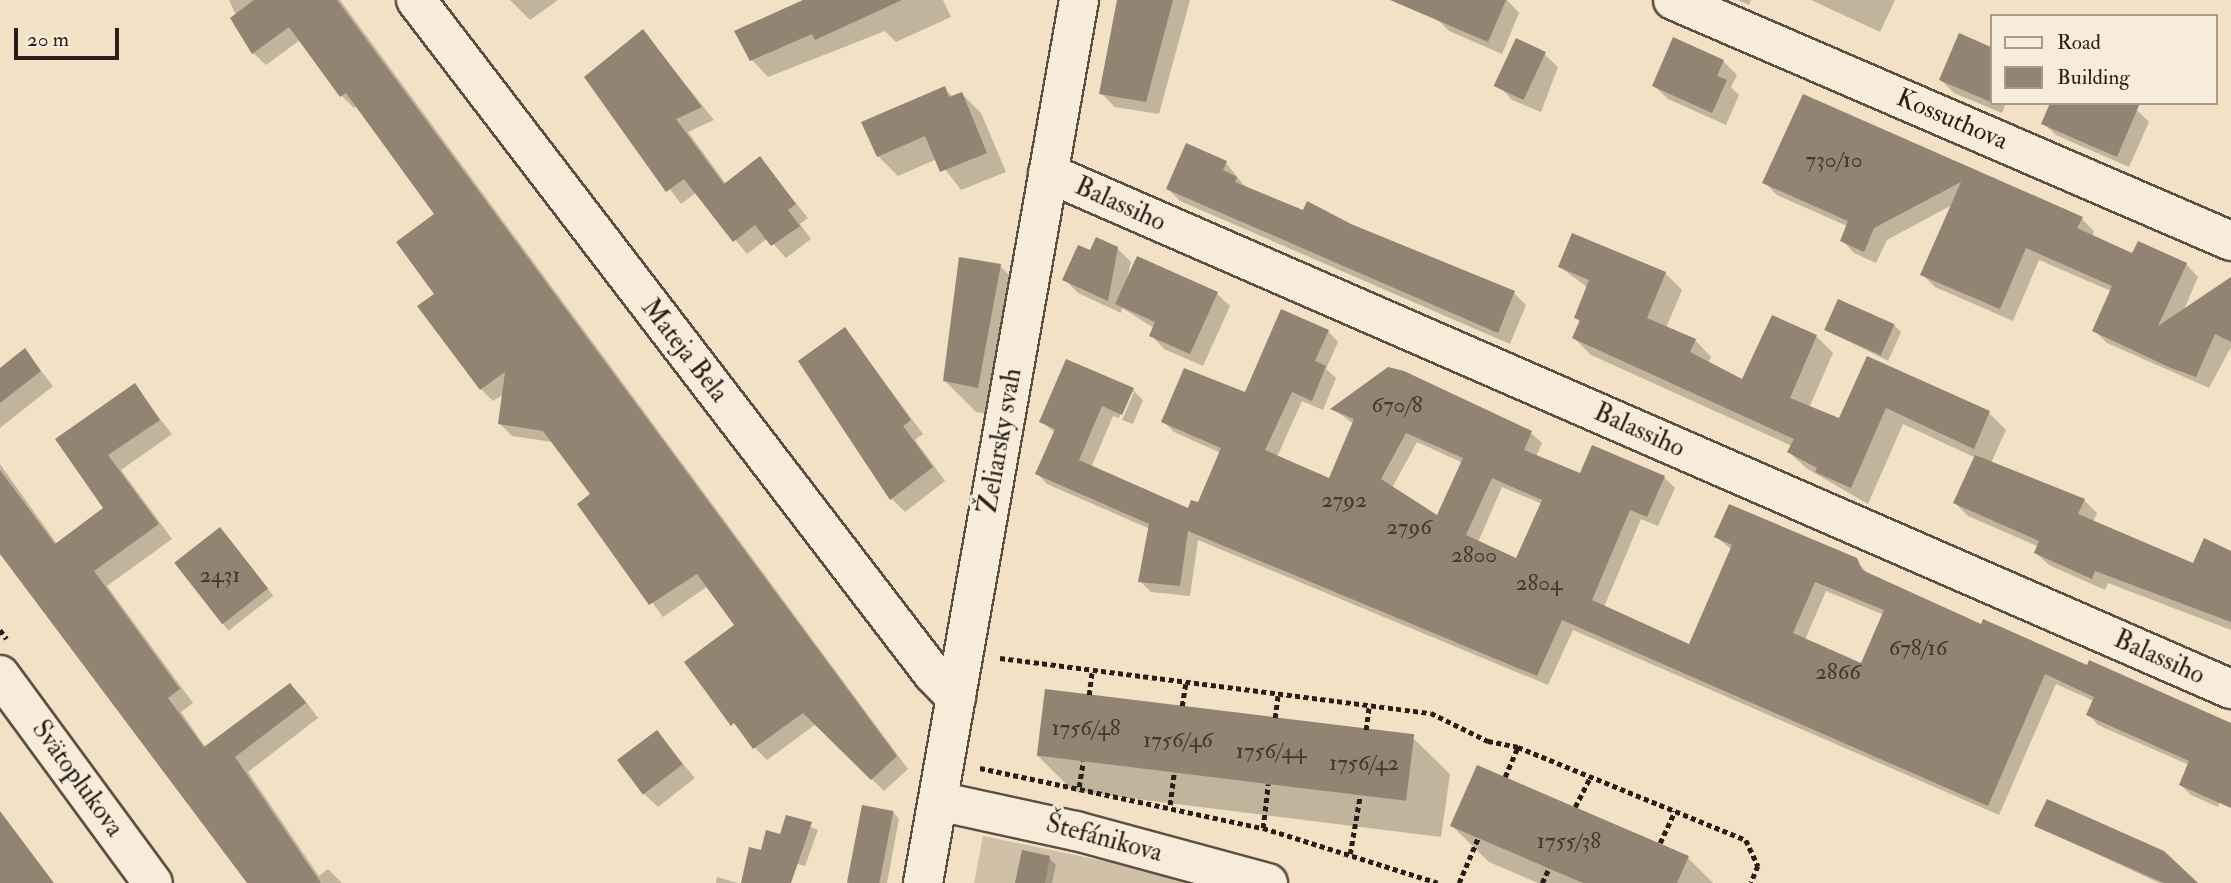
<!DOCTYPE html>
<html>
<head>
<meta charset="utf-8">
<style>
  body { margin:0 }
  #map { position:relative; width:2231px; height:883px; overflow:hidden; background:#f2e1c5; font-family:"IM FELL Double Pica",serif }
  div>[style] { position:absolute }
  .green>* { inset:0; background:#d0c0a8 }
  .shadow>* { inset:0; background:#0003; transform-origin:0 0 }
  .building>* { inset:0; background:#928472; transform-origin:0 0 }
  .path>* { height:4.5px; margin-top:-2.25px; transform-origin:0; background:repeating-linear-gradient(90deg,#291f18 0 5px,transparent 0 8.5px) }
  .roads { filter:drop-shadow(2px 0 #5b5043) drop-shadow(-2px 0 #5b5043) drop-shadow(0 2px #5b5043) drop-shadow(0 -2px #5b5043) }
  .minor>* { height:38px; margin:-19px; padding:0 19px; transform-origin:19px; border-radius:19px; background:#f7ecd9 }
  span { translate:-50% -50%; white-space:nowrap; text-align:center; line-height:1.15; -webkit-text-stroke:6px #f7ecd9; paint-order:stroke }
  .number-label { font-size:23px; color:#43382e }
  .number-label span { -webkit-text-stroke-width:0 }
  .street-label { font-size:26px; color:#291f18 }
  .legend { position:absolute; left:1990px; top:14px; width:228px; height:91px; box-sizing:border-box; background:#f7ecd9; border:2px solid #a59a8c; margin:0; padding:9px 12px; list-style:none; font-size:21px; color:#291f18 }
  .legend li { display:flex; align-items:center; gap:14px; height:35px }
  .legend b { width:35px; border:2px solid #a59a8c }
  .scale { position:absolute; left:14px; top:28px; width:105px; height:32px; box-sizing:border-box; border:4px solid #291f18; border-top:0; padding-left:9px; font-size:21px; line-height:24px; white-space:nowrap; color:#291f18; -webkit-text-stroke:5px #f7ecd9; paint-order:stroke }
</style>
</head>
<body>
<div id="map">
  <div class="green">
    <div style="clip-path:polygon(983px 836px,1152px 871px,1197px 883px,974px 883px)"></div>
  </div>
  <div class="shadow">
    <div style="clip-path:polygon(229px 0,340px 0,908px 769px,884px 791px,816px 724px,767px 760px,755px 748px,687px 662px,736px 625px,708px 586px,663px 617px,579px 504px,593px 494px,553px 442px,512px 436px,500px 424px,504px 394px,493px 401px,481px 389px,437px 294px,436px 214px,357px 106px,354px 108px,342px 96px,300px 40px,266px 65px,253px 53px)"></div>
    <div style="clip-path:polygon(510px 0,558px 0,530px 20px)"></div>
    <div style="clip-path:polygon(806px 0,943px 0,951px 17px,896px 42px,885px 31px,768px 77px,752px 60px,736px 32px)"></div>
    <div style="clip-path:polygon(1121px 0,1190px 0,1159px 114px,1115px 107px,1101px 93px)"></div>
    <div style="clip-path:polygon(1443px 0,1507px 0,1519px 13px,1502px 54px,1449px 31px,1436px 18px)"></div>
    <div style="clip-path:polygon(1738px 0,1751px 0,1749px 5px)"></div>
    <div style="clip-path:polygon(1811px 0,1895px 0,1880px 32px)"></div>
    <div style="clip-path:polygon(643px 31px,714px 120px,688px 132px,726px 184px,760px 159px,808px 218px,800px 224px,811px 239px,786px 258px,768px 238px,747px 254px,697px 192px,681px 204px,586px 77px)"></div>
    <div style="clip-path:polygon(1960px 35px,1991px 48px,1991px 103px,2006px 103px,2002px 113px,1954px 93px,1941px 80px)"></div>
    <div style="clip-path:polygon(1544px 54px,1558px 67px,1541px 112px,1512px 100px,1499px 86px)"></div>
    <div style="clip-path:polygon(1723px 61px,1737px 75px,1731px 87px,1739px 95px,1726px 125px,1668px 99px,1654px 86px)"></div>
    <div style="clip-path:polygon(944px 88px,953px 97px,962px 94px,981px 113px,1006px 172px,961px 190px,937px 159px,898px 176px,878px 156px)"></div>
    <div style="clip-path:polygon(1804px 97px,2082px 219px,2094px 231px,2092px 237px,2133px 256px,2186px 264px,2198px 277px,2183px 312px,2231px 284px,2231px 347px,2209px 388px,2107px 343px,2094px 330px,2111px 291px,2039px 260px,2013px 321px,1935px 287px,1922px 274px,1952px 205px,1887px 240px,1876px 263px,1854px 253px,1842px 240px,1847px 226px,1777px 195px,1764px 182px)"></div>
    <div style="clip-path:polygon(2137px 110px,2149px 122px,2129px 167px,2056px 135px,2043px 123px)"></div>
    <div style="clip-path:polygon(1226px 163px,1247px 189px,1514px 293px,1526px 305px,1510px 344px,1180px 201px,1168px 189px)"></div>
    <div style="clip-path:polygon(1117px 248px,1131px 262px,1128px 275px,1216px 293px,1230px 306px,1203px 366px,1164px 349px,1151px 335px,1154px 328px,1122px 308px,1121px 313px,1078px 293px,1065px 280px,1091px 253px)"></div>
    <div style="clip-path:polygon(1000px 266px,1031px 297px,1009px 418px,976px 412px,945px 381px)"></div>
    <div style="clip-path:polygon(1560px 267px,1665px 273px,1682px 290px,1666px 328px,1695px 340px,1711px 357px,1708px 363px,1743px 382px,1816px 336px,1833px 353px,1809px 408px,1840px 421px,1868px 358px,1989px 413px,2006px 430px,1991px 463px,2084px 500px,2097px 513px,2093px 522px,2194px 565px,2231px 553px,2231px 630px,2108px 583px,2105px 590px,2049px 565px,2036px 553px,2039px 547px,1968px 516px,1955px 503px,1976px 458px,1903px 424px,1868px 504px,1806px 468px,1789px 452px,1792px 446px,1591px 355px,1574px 338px,1581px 323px,1576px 318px,1588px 288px)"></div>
    <div style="clip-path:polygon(1894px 325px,1901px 332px,1888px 361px,1826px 330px)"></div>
    <div style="clip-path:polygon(845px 329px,923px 434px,915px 440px,945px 481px,905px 512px,892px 499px)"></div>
    <div style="clip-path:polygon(evenodd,1328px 331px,1338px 342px,1326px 369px,1336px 378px,1323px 410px,1302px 401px,1277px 457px,1330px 480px,1354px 424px,1333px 409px,1388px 369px,1531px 433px,1542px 443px,1536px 457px,1581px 475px,1664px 477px,1675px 488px,1658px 526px,1641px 519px,1604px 607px,1690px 646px,1732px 550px,1716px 537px,1856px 560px,1869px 575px,1982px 626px,2231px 724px,2231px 775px,2218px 807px,2191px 795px,2181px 785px,2189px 765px,2098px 725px,2088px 714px,2094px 701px,2056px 684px,1999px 815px,1573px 630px,1548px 685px,1198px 540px,1190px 596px,1151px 592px,1140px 581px,1150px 529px,1047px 484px,1037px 473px,1055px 433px,1041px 421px,1133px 390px,1143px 400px,1133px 424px,1122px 420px,1134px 392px,1130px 392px,1119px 418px,1113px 416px,1091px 468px,1189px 511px,1198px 505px,1221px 453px,1174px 432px,1163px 421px,1246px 394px,1328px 331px,1417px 442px,1463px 463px,1437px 517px,1392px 488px,1417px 442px,1328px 331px,1502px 487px,1542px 504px,1517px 561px,1478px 542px,1502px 487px,1328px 331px,1826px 591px,1884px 615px,1862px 665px,1805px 640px,1826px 591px)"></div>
    <div style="clip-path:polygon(25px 351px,53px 386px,0 428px,0 370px)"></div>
    <div style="clip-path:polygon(134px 386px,172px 434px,121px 470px,172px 539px,107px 586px,193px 703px,181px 712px,206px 748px,290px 685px,304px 699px,318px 718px,248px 772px,319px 876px,328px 869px,342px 883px,249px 883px,0 550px,0 464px,57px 544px,105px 509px,57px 439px)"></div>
    <div style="left:226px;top:535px;width:77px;height:57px;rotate:52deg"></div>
    <div style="clip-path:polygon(656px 732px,695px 778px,658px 807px,644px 794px)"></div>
    <div style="clip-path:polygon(1413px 738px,1450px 774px,1441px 837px,1073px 791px,1037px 755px)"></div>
    <div style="clip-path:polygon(893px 812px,899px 819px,887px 883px,850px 883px)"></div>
    <div style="clip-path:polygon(787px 817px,818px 830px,805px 866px,782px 860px)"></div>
    <div style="clip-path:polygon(1452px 826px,1688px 858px,1713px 883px,1538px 883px,1489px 862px)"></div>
    <div style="clip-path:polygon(2037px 826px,2194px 883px,2159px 883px)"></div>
    <div style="clip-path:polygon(1049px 858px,1056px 865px,1052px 883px,1017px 883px)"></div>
    <div style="clip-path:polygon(717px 877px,738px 883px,716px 883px)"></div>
  </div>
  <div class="building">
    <div style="clip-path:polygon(254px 0,337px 0,897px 756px,871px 780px,803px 713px,753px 749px,734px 723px,731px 726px,684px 662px,734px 625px,697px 574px,649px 605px,577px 504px,590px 494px,543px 431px,498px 424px,505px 372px,480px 390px,417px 306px,434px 294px,396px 242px,434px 214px,346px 93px,340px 97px,289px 27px,252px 54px,230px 18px)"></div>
    <div style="clip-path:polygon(803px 0,902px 0,815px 40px,812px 34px,750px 61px,734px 31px)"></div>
    <div style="clip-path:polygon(1117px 0,1173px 0,1146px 102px,1099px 94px)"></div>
    <div style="clip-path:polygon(1390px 0,1506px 0,1488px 42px)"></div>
    <div style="clip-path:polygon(643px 29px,702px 107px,676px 119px,724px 184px,760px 156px,796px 204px,788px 210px,800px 226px,771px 246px,755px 225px,733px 242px,684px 179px,666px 192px,584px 77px)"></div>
    <div style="clip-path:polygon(1959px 33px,1991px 47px,1991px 102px,1939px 80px)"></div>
    <div style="clip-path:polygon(1673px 37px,1724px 60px,1717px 76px,1727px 80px,1712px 113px,1652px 86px)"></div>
    <div style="left:1516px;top:38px;width:33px;height:53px;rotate:25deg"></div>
    <div style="clip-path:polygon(945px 86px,949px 97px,962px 92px,987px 153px,940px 172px,925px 136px,877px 157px,861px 122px)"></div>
    <div style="clip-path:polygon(1803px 94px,2083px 217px,2077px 228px,2132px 253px,2138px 241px,2187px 263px,2158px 326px,2231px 277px,2231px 342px,2215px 334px,2196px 377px,2171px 368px,2092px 331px,2112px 286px,2026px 248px,2000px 309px,1920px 275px,1961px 182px,1874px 228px,1864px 252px,1840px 241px,1848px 221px,1762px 183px)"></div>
    <div style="clip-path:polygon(2050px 103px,2140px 103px,2117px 157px,2041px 124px)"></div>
    <div style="clip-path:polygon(1186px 143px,1227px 161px,1223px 170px,1237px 177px,1235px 182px,1303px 210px,1307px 201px,1351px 224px,1515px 291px,1498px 333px,1166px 189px)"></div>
    <div style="clip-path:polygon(1572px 233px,1666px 272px,1647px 318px,1696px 339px,1690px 352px,1742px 379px,1772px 315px,1817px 335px,1790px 398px,1839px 418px,1867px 356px,1990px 411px,1974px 449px,1886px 408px,1851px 488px,1815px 472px,1817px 468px,1787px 452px,1794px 439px,1572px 338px,1580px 320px,1574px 318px,1589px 280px,1558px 267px)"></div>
    <div style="clip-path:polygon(1096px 237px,1118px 247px,1108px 301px,1062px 280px,1078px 245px,1090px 250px)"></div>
    <div style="clip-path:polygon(1137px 256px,1218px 292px,1190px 354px,1149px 336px,1155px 322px,1115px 304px)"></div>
    <div style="clip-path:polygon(959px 257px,1001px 264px,978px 388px,943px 381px)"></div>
    <div style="left:1838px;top:299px;width:62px;height:34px;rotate:24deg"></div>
    <div style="clip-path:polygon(evenodd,1281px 309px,1329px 330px,1315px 361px,1326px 366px,1312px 401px,1292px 392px,1265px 450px,1329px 478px,1354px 419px,1330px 409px,1388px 367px,1404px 371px,1532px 431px,1524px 450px,1580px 473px,1592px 445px,1665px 476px,1647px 517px,1630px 510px,1592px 600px,1689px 644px,1732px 545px,1714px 537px,1729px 504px,1857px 558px,1862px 570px,1981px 624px,1983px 619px,2087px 665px,2089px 660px,2231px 723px,2231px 808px,2179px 785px,2189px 761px,2086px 715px,2094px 697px,2045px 674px,1988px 806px,1562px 620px,1537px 676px,1188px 531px,1180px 586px,1138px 582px,1149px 524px,1035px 474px,1055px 429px,1039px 422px,1066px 359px,1134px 388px,1122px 415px,1102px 406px,1079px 460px,1188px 508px,1191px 500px,1198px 502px,1221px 448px,1161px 422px,1184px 368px,1245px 392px,1281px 309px,1406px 433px,1463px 458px,1437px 515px,1381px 479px,1406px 433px,1281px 309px,1492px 478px,1542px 500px,1516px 558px,1466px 535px,1492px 478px,1281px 309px,1815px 582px,1884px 610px,1861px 663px,1793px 633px,1815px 582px)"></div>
    <div style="clip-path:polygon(845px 327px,911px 420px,903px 426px,933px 467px,890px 500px,798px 361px)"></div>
    <div style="clip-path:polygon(25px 348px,41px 371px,0 403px,0 368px)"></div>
    <div style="clip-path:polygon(135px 383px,160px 420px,108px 455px,159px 524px,94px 571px,180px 689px,168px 698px,204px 747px,290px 683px,306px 703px,235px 757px,321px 883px,247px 883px,0 554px,0 470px,55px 544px,103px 508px,55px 439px)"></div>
    <div style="clip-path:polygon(1975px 455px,2085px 499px,2078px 514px,2193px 563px,2204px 538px,2231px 551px,2231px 622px,2095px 571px,2092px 579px,2034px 553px,2039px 541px,1953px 503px)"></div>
    <div style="left:220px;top:527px;width:78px;height:58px;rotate:52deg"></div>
    <div style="left:1045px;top:689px;width:372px;height:67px;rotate:7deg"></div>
    <div style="left:657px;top:730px;width:43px;height:50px;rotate:53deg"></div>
    <div style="clip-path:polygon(1477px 765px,1689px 856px,1677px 883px,1583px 883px,1450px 826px)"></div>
    <div style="clip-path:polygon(2047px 799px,2164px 851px,2198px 883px,2164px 883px,2034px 826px)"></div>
    <div style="left:862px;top:805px;width:32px;height:79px;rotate:11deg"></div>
    <div style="clip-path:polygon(0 811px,54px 883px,0 883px)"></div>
    <div style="clip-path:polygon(786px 815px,812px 822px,791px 883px,741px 883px,749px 847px,761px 850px,766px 830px,780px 834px)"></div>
    <div style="clip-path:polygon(1022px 850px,1050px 856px,1045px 883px,1015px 883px)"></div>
  </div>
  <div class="path">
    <div style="left:0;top:630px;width:11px;rotate:52deg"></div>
    <div style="left:1000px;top:658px;width:434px;rotate:7.3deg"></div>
    <div style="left:1431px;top:713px;width:64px;rotate:26.2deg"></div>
    <div style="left:1488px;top:741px;width:31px;rotate:11deg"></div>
    <div style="left:1518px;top:747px;width:246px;rotate:22.2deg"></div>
    <div style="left:1746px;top:840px;width:29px;rotate:65deg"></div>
    <div style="left:1758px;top:866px;width:18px;rotate:112deg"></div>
    <div style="left:1089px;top:695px;width:25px;rotate:-83deg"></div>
    <div style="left:1182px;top:706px;width:24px;rotate:-81deg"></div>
    <div style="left:1275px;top:718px;width:24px;rotate:-83deg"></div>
    <div style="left:1366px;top:730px;width:24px;rotate:-83deg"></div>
    <div style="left:980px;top:768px;width:289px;rotate:12deg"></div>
    <div style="left:1263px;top:828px;width:183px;rotate:17.4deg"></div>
    <div style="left:1505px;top:777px;width:33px;rotate:-67deg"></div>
    <div style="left:1079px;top:787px;width:26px;rotate:-81deg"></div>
    <div style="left:1170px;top:805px;width:33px;rotate:-83deg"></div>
    <div style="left:1575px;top:807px;width:34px;rotate:-63deg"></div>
    <div style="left:1263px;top:828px;width:44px;rotate:-83.5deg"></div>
    <div style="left:1660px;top:843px;width:35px;rotate:-65deg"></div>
    <div style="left:1350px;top:854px;width:59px;rotate:-80.2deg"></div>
    <div style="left:1459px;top:883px;width:49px;rotate:-67.1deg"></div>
    <div style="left:1542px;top:883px;width:17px;rotate:-65deg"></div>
  </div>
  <div class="roads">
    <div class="minor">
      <div style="left:416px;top:0;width:849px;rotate:52.51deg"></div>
      <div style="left:933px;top:674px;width:33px;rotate:46deg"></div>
      <div style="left:1673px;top:0;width:608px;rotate:23.36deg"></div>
      <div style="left:1048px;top:173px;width:1291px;rotate:23.57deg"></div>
      <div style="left:0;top:675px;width:258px;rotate:53.7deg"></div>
      <div style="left:938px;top:801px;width:141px;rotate:12.3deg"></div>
      <div style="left:1076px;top:831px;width:199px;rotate:15.2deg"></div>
      <div style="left:923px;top:883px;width:897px;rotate:-79.98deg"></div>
    </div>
  </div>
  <div class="number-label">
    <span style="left:1834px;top:160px">730/10</span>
    <span style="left:1397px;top:405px">670/8</span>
    <span style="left:1344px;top:500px">2792</span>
    <span style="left:1409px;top:527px">2796</span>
    <span style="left:1474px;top:555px">2800</span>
    <span style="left:220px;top:575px">2431</span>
    <span style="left:1539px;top:583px">2804</span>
    <span style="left:1918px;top:648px">678/16</span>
    <span style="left:1838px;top:672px">2866</span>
    <span style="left:1086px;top:728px">1756/48</span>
    <span style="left:1178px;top:740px">1756/46</span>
    <span style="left:1271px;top:751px">1756/44</span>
    <span style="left:1364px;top:763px">1756/42</span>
    <span style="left:1569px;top:841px">1755/38</span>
  </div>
  <div class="street-label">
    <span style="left:1952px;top:120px;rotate:23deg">Kossuthova</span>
    <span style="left:1120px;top:205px;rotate:24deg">Balassiho</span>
    <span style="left:684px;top:351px;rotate:52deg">Mateja Bela</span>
    <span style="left:1639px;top:431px;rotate:24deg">Balassiho</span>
    <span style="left:1001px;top:441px;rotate:-80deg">Želiarsky svah</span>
    <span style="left:2159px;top:658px;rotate:24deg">Balassiho</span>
    <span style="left:77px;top:779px;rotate:54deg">Svätoplukova</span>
    <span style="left:1104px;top:839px;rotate:15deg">Štefánikova</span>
  </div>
  <ul class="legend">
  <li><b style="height:9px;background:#f7ecd9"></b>Road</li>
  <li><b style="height:19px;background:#928472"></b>Building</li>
  </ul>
  <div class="scale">20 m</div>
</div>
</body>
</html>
